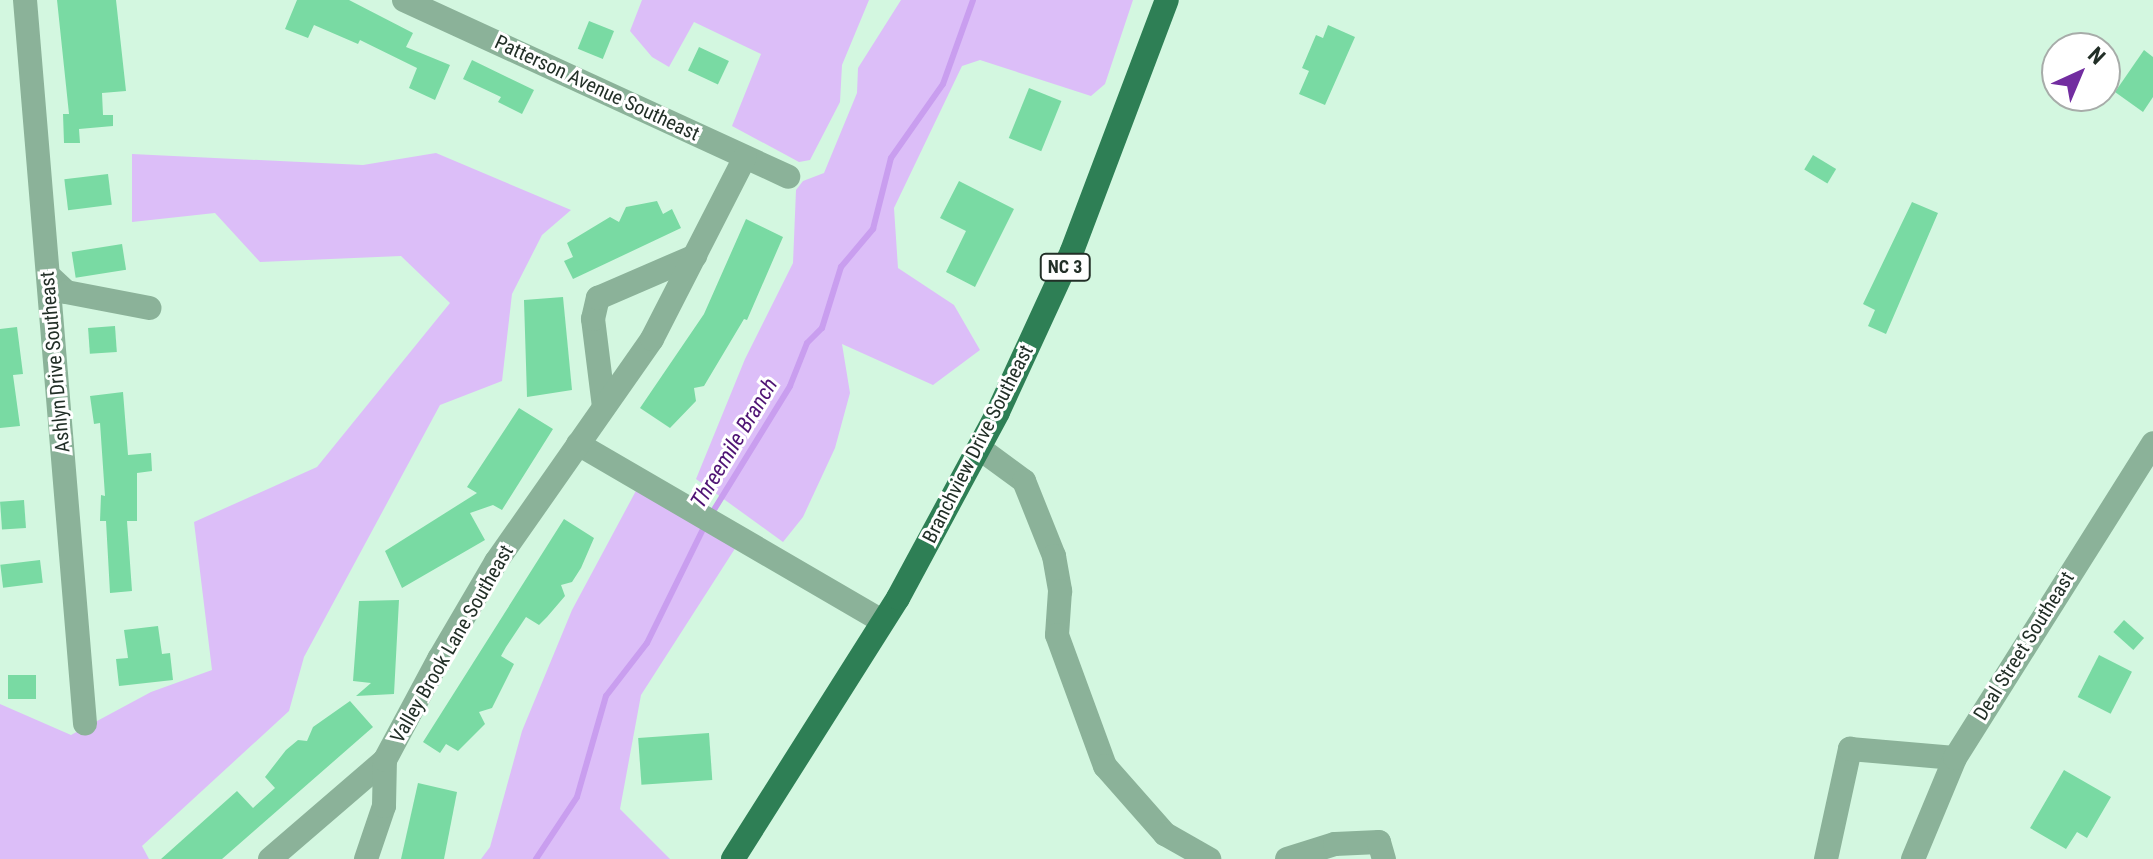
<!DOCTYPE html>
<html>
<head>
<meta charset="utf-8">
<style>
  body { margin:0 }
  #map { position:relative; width:2153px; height:859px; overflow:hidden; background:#d3f7e0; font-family:"Roboto Condensed",sans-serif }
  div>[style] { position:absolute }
  .green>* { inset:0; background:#dcbef8 }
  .stream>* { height:6px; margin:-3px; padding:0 3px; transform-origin:3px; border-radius:3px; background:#c99eef }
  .building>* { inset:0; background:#79daa3; transform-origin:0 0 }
  .minor>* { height:24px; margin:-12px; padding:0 12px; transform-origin:12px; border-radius:12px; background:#8bb299 }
  .major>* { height:24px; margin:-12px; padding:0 12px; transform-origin:12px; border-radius:12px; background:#2e7f55 }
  span { translate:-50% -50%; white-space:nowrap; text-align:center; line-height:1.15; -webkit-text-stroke:6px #fff; paint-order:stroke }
  .shield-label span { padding:2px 6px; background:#fff; border:2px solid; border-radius:6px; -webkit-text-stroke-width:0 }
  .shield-label { font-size:18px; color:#222f27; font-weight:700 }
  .street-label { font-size:20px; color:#222f27 }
  .water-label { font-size:22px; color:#4f1474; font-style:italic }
  .north { position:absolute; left:2041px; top:32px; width:80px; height:80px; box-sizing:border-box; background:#fff; border:2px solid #a7aca9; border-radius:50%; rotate:44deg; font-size:22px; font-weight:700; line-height:32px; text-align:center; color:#222f27 }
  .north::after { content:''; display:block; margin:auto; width:28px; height:36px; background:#722da0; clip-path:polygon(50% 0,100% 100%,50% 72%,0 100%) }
</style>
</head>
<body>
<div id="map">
  <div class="green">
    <div style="clip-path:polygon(642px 0,869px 0,842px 65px,840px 102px,810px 160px,799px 162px,732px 126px,761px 54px,694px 22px,669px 67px,652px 57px,630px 31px)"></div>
    <div style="clip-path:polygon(901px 0,1133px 0,1105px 84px,1091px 96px,980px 60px,962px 66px,894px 208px,898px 268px,954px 305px,980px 350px,933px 385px,842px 344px,850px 393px,835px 448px,803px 517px,783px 542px,696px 479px,745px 359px,793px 263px,796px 190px,803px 181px,824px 173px,857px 93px,858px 68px)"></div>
    <div style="clip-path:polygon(436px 153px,571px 210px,542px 235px,512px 294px,502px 381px,440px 405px,304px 657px,289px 711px,142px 846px,149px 859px,0 859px,0 704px,71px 735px,151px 692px,212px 670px,194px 522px,317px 467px,450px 303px,401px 256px,260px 262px,215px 213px,132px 222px,132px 154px,363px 165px)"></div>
    <div style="clip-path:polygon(638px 487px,736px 547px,641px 695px,620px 809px,670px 859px,481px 859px,490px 847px,522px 731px,572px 610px)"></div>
  </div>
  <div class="stream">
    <div style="left:712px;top:513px;width:149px;rotate:-58.4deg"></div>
    <div style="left:790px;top:386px;width:46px;rotate:-68.4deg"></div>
    <div style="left:807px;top:343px;width:21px;rotate:-45deg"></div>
    <div style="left:822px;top:328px;width:64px;rotate:-72.7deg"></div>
    <div style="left:841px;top:267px;width:50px;rotate:-49.9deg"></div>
    <div style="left:873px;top:229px;width:73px;rotate:-75.8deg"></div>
    <div style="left:891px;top:158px;width:90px;rotate:-54.9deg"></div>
    <div style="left:943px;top:84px;width:89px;rotate:-70.3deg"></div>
    <div style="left:536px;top:859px;width:74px;rotate:-56.5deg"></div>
    <div style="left:577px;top:797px;width:105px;rotate:-74deg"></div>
    <div style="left:606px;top:696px;width:67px;rotate:-52.3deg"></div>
    <div style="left:647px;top:643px;width:134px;rotate:-63.8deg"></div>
  </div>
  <div class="building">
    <div style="clip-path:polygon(57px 0,116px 0,126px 91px,102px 93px,103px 115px,113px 115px,113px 126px,79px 129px,80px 143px,64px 143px,63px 114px,69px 114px)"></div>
    <div style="clip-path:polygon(297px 0,349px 0,413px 33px,406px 47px,450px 65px,435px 100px,409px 88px,417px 68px,360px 40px,358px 44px,314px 25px,308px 38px,285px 29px)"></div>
    <div style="left:589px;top:21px;width:27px;height:30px;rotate:22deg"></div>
    <div style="clip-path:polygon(1328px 25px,1355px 37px,1325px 105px,1299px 94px,1309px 71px,1302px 68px,1316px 35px,1323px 38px)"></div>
    <div style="left:699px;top:47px;width:33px;height:26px;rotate:25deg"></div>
    <div style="clip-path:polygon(2144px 50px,2153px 57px,2153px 97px,2143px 112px,2115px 92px)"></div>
    <div style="clip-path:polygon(472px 60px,534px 90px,522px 114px,498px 102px,501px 97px,463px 79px)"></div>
    <div style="left:1029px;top:88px;width:35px;height:54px;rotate:22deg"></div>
    <div style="left:1813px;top:155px;width:27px;height:17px;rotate:31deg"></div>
    <div style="left:108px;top:174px;width:31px;height:44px;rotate:83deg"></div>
    <div style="clip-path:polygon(959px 181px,1014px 209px,975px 287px,946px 272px,966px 231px,940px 218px)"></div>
    <div style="clip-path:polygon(657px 201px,663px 214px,672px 209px,681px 228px,573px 279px,564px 261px,573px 257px,567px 243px,610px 217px,619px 222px,626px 207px)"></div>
    <div style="clip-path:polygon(1912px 202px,1938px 213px,1886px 334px,1868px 326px,1875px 310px,1863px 304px)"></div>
    <div style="clip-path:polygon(746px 219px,783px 237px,747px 320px,744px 319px,704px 386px,694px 388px,696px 401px,670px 428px,640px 408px,704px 314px)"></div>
    <div style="left:122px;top:244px;width:26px;height:51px;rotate:81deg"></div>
    <div style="clip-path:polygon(563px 297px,572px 390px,527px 397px,524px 300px)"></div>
    <div style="left:115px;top:326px;width:26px;height:27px;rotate:86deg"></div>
    <div style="clip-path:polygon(17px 327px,23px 374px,13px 375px,20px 426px,0 428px,0 329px)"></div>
    <div style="clip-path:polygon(123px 392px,128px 455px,151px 453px,152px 471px,137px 473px,137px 521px,127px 521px,132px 591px,110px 593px,106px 521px,100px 521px,101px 495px,105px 496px,100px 423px,94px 424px,90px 396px)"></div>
    <div style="clip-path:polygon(519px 408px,553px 429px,502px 510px,493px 505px,470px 513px,485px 540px,402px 588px,385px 551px,477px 493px,467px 487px)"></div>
    <div style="left:24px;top:500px;width:28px;height:24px;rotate:86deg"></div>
    <div style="clip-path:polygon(564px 519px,594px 538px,581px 568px,572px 582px,561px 585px,565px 596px,547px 617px,539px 625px,526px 617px,506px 647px,501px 656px,514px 664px,492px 708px,479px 712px,485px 724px,458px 751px,446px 744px,440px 753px,423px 742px)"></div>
    <div style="left:40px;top:560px;width:23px;height:40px;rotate:83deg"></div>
    <div style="clip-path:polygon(399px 600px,394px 694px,356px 696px,371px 683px,353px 681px,359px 601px)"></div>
    <div style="left:2124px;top:620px;width:27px;height:16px;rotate:42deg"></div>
    <div style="clip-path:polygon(158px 626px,162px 654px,170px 653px,173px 680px,119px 686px,116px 659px,128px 658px,124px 630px)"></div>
    <div style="left:2099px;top:655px;width:37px;height:47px;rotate:27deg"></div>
    <div style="left:8px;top:675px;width:28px;height:24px"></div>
    <div style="clip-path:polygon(350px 701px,373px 727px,222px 859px,161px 859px,237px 791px,253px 808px,275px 788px,265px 777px,286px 750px,298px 740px,307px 741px,313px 727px)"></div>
    <div style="left:709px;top:733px;width:47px;height:71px;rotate:86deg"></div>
    <div style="clip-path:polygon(2064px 770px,2111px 797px,2087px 838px,2077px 832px,2066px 849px,2030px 828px)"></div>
    <div style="clip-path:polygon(418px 783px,457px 792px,444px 859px,401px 859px)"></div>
  </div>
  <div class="minor">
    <div style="left:25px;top:0;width:726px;rotate:85.26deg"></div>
    <div style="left:404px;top:0;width:423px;rotate:24.7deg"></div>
    <div style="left:48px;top:275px;width:25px;rotate:43deg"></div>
    <div style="left:66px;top:292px;width:85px;rotate:10.9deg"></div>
    <div style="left:604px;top:407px;width:89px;rotate:-97.1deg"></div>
    <div style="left:593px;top:319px;width:22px;rotate:-77deg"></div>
    <div style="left:598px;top:298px;width:106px;rotate:-23.4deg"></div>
    <div style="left:578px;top:444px;width:350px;rotate:30.2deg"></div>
    <div style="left:979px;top:448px;width:56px;rotate:36.3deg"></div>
    <div style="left:1024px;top:481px;width:81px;rotate:68.2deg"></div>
    <div style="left:1054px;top:556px;width:36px;rotate:80deg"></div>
    <div style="left:1060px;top:591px;width:44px;rotate:93.9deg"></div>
    <div style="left:1057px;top:635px;width:140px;rotate:69.9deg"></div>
    <div style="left:1105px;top:766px;width:91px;rotate:48.6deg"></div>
    <div style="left:1165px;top:834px;width:51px;rotate:29.6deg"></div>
    <div style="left:270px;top:859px;width:152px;rotate:-40.7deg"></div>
    <div style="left:366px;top:859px;width:56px;rotate:-71.2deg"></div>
    <div style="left:384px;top:806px;width:46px;rotate:-88.8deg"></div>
    <div style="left:385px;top:760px;width:115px;rotate:-61.9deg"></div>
    <div style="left:439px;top:659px;width:113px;rotate:-59.6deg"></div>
    <div style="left:496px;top:562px;width:272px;rotate:-55deg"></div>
    <div style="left:652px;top:339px;width:204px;rotate:-62.9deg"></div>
    <div style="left:1287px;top:859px;width:50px;rotate:-17.4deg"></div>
    <div style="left:1335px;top:844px;width:44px;rotate:-2.6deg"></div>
    <div style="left:1379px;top:842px;width:18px;rotate:74deg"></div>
    <div style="left:1826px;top:859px;width:113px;rotate:-77.7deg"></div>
    <div style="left:1850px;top:749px;width:105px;rotate:4.9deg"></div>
    <div style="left:1913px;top:859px;width:109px;rotate:-67.4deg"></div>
    <div style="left:1955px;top:758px;width:372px;rotate:-57.8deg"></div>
  </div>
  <div class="major">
    <div style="left:733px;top:859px;width:309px;rotate:-57.7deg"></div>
    <div style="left:898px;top:598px;width:211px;rotate:-61.7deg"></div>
    <div style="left:998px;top:412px;width:177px;rotate:-65.3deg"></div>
    <div style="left:1072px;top:251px;width:268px;rotate:-69.3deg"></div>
  </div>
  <div class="shield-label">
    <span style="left:1065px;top:267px">NC 3</span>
  </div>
  <div class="street-label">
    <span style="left:597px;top:88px;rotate:25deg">Patterson Avenue Southeast</span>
    <span style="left:55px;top:362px;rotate:-95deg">Ashlyn Drive Southeast</span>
    <span style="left:978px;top:444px;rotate:-63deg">Branchview Drive Southeast</span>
    <span style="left:452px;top:644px;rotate:-60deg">Valley Brook Lane Southeast</span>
    <span style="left:2024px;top:646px;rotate:-58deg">Deal Street Southeast</span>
  </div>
  <div class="water-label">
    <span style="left:734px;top:443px;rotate:-59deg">Threemile Branch</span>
  </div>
  <div class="north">N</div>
</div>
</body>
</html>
